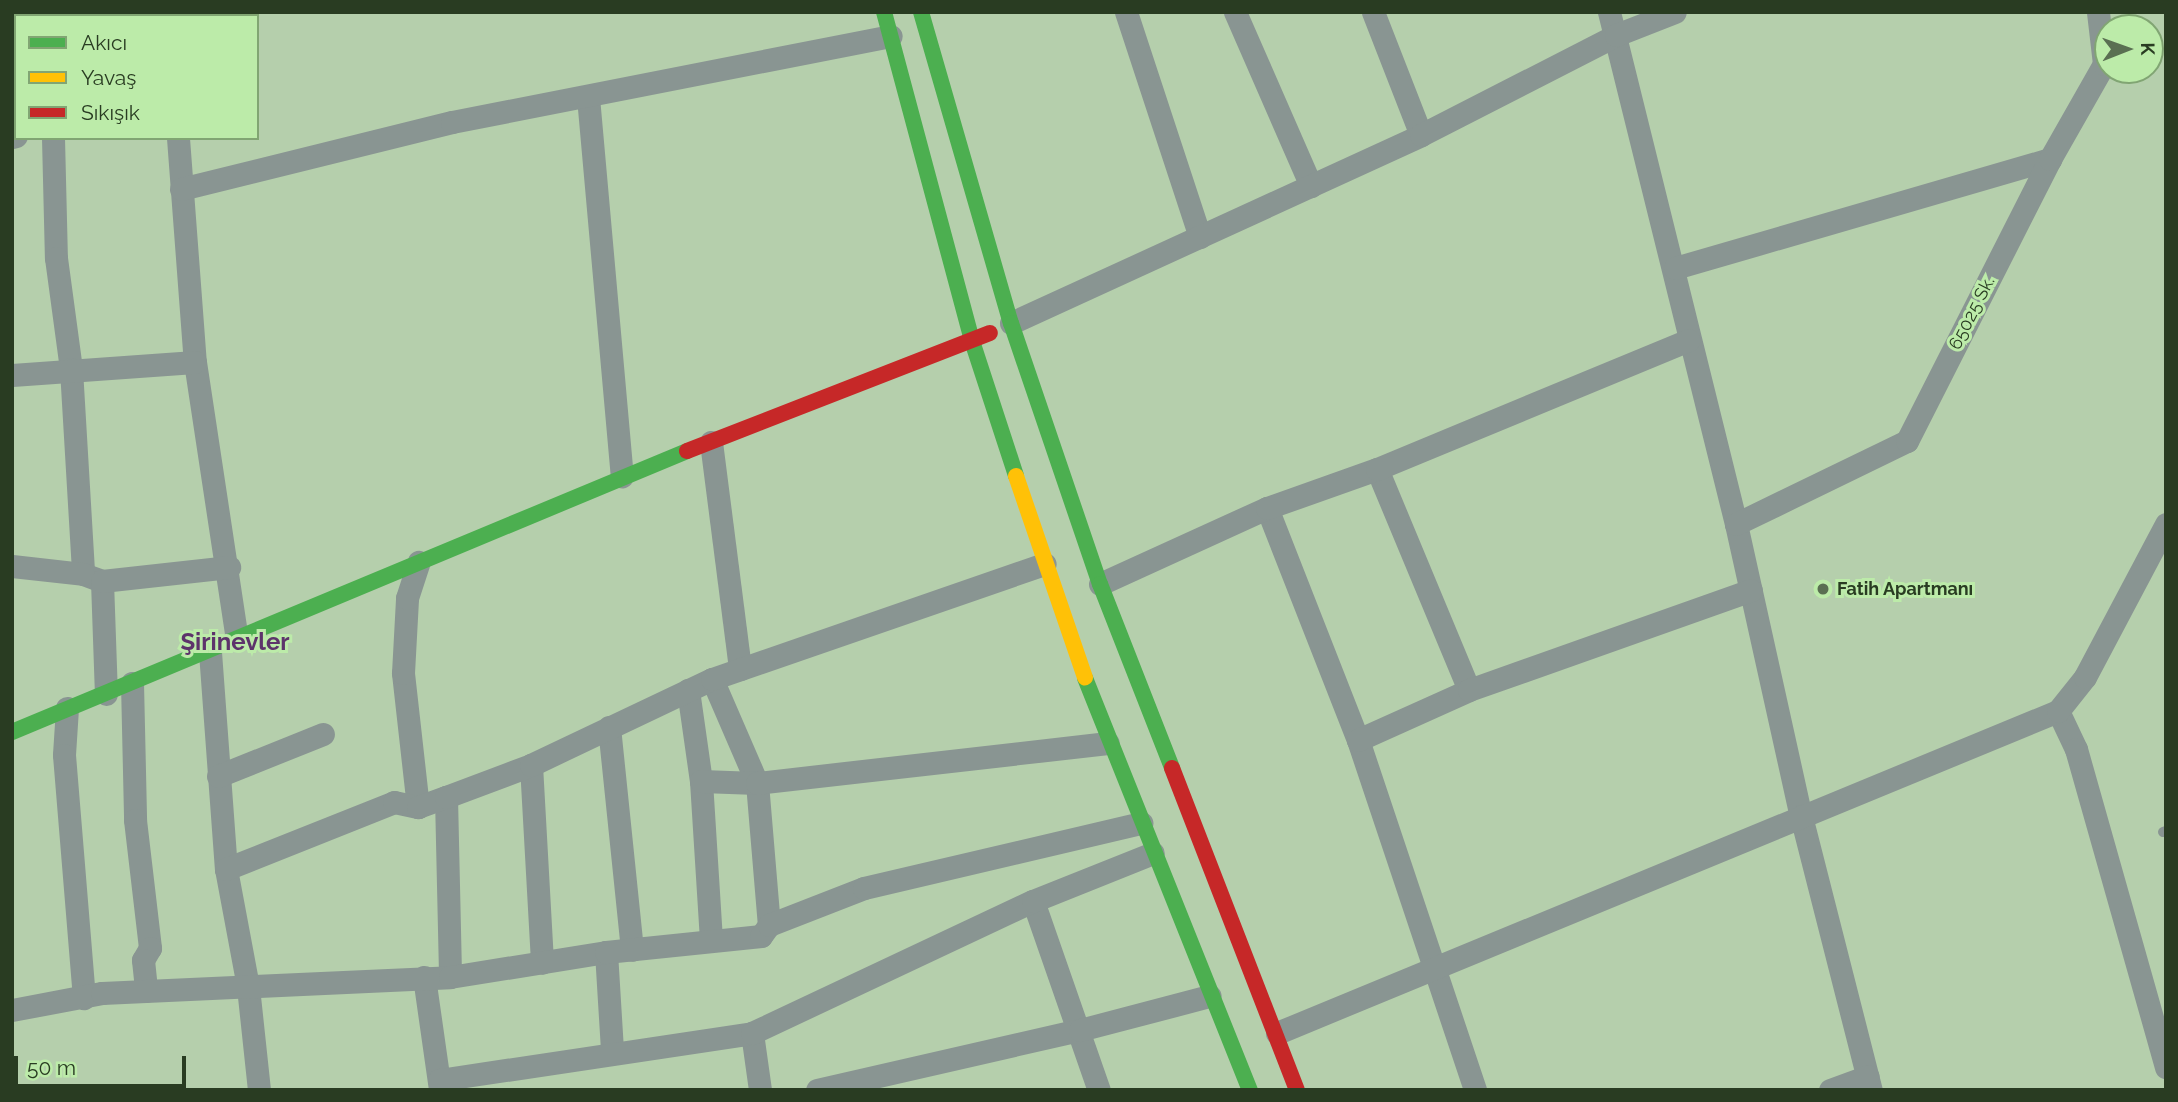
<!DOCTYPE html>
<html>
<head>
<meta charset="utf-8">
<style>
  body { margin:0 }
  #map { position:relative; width:2178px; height:1102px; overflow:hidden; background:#b5cfac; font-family:Raleway,sans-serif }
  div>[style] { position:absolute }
  .lane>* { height:10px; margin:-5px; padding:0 5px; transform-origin:5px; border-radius:5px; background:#899592 }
  .street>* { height:23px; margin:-11.5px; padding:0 11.5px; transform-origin:11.5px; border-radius:11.5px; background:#899592 }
  .fast>* { height:16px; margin:-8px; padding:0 8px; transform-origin:8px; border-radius:8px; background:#4caf50 }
  .slow>* { height:16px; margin:-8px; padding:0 8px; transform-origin:8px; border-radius:8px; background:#ffc107 }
  .jam>* { height:16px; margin:-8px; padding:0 8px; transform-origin:8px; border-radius:8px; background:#c62828 }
  .dots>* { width:19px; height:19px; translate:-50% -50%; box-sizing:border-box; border:4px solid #bceba9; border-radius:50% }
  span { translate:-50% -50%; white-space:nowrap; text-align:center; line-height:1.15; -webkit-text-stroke:6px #bceba9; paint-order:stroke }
  .street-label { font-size:18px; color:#293c22 }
  .poi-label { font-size:18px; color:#293c22; font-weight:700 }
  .left { translate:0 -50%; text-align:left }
  .district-label { font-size:24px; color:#5d346b; font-weight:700 }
  .frame { position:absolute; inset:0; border:14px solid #293c22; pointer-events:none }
  .legend { position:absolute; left:14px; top:14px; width:245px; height:126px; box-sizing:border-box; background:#bceba9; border:2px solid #81a573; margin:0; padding:9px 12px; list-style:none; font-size:21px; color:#293c22 }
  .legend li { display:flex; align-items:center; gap:14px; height:35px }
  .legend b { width:35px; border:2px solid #81a573 }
  .north { position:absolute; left:2094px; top:14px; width:70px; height:70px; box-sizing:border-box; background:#bceba9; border:2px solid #81a573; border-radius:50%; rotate:89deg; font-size:19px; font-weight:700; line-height:28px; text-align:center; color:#293c22 }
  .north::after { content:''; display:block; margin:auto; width:24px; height:32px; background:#5a6f52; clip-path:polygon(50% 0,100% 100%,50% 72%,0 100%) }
  .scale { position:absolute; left:14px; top:1056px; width:172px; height:32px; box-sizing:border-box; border:4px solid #293c22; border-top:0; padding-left:9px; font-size:21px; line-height:24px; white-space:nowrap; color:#293c22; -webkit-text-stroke:5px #bceba9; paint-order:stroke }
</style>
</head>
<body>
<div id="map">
  <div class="lane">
    <div style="left:2163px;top:832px;width:3px;rotate:-18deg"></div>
  </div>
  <div class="street">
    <div style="left:39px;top:12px;width:4px;rotate:76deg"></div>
    <div style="left:170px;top:12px;width:4px;rotate:90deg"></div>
    <div style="left:1126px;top:12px;width:237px;rotate:71.8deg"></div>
    <div style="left:1235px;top:12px;width:190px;rotate:66.4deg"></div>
    <div style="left:1373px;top:12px;width:132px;rotate:68.7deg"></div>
    <div style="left:1609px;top:12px;width:528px;rotate:76.07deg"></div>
    <div style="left:1736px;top:524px;width:299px;rotate:77.5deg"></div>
    <div style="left:1801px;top:816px;width:283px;rotate:75.7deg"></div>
    <div style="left:588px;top:97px;width:381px;rotate:84.9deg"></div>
    <div style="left:12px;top:137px;width:4px;rotate:-14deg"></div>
    <div style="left:53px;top:138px;width:120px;rotate:88.6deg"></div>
    <div style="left:56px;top:258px;width:112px;rotate:82.3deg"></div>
    <div style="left:71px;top:369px;width:205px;rotate:86.6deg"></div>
    <div style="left:83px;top:574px;width:20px;rotate:20deg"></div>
    <div style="left:102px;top:581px;width:113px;rotate:88deg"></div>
    <div style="left:178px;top:138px;width:225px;rotate:85.7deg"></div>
    <div style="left:195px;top:362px;width:280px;rotate:81.4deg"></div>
    <div style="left:181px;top:189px;width:279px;rotate:-13.9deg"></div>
    <div style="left:452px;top:122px;width:447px;rotate:-11.1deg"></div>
    <div style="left:1675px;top:268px;width:391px;rotate:-16.2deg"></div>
    <div style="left:1011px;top:323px;width:451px;rotate:-24.6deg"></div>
    <div style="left:1421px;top:135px;width:219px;rotate:-27.1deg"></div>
    <div style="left:1616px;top:35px;width:63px;rotate:-21.3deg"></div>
    <div style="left:12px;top:375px;width:183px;rotate:-4.1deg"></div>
    <div style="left:711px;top:442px;width:229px;rotate:82.7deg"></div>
    <div style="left:1377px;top:469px;width:239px;rotate:67.4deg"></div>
    <div style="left:1267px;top:508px;width:249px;rotate:68.6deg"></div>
    <div style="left:1358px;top:740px;width:369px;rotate:71.5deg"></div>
    <div style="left:1736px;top:524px;width:190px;rotate:-25.9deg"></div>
    <div style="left:1907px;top:441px;width:316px;rotate:-63.1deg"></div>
    <div style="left:2050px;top:159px;width:109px;rotate:-60.4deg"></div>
    <div style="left:2104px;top:64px;width:52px;rotate:-96.6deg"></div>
    <div style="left:12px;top:566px;width:71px;rotate:6.4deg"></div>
    <div style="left:102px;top:581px;width:128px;rotate:-6.3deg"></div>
    <div style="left:1100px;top:584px;width:183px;rotate:-24.5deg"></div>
    <div style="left:1267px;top:508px;width:117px;rotate:-19.5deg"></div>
    <div style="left:1377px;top:469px;width:337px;rotate:-22.5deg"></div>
    <div style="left:210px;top:652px;width:218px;rotate:85.8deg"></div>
    <div style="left:226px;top:869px;width:120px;rotate:79.4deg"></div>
    <div style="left:248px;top:987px;width:104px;rotate:83.9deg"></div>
    <div style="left:712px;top:679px;width:113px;rotate:66.6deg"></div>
    <div style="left:757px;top:783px;width:143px;rotate:85.2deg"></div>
    <div style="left:132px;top:683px;width:137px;rotate:88.7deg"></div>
    <div style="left:135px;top:820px;width:129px;rotate:83.3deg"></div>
    <div style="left:150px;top:948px;width:14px;rotate:120deg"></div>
    <div style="left:143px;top:960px;width:31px;rotate:84deg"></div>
    <div style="left:688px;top:690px;width:92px;rotate:81.9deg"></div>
    <div style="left:701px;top:781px;width:160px;rotate:86.4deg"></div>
    <div style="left:67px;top:708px;width:47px;rotate:93.7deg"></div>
    <div style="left:64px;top:755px;width:244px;rotate:85.3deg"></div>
    <div style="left:2058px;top:711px;width:42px;rotate:64.7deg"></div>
    <div style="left:2076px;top:749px;width:331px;rotate:74.2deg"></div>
    <div style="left:609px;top:727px;width:224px;rotate:84.1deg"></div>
    <div style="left:1358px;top:740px;width:122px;rotate:-24.2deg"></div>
    <div style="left:1469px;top:690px;width:299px;rotate:-19.5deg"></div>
    <div style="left:531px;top:765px;width:198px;rotate:86.8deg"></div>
    <div style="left:218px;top:776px;width:113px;rotate:-21.8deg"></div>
    <div style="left:701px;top:781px;width:56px;rotate:2deg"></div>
    <div style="left:757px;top:783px;width:353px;rotate:-6.5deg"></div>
    <div style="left:446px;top:797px;width:180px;rotate:88.7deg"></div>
    <div style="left:418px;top:807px;width:135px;rotate:-96.4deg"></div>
    <div style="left:403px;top:673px;width:75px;rotate:-86.9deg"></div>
    <div style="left:407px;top:598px;width:38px;rotate:-72deg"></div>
    <div style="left:226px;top:869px;width:181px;rotate:-21.7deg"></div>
    <div style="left:394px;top:802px;width:25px;rotate:12deg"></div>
    <div style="left:418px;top:807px;width:30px;rotate:-20deg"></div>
    <div style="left:446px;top:797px;width:91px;rotate:-20.6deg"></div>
    <div style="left:531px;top:765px;width:200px;rotate:-25.4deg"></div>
    <div style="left:712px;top:679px;width:352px;rotate:-19.1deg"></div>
    <div style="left:1033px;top:901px;width:200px;rotate:70.8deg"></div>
    <div style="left:606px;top:952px;width:99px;rotate:86.5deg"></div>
    <div style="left:424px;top:977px;width:114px;rotate:81.9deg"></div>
    <div style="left:12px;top:1010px;width:92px;rotate:-10.7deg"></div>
    <div style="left:102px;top:993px;width:348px;rotate:-2.6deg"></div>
    <div style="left:450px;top:977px;width:158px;rotate:-9.1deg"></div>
    <div style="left:606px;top:952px;width:156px;rotate:-5.9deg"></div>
    <div style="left:761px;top:936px;width:14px;rotate:-54deg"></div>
    <div style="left:769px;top:925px;width:102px;rotate:-21.3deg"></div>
    <div style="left:864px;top:888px;width:285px;rotate:-13.2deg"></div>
    <div style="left:752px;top:1033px;width:58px;rotate:82deg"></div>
    <div style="left:1277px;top:1033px;width:845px;rotate:-22.41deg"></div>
    <div style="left:2058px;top:711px;width:43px;rotate:-51.5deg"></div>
    <div style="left:2085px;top:677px;width:173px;rotate:-62.1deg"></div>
    <div style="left:439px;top:1080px;width:317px;rotate:-8.5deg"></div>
    <div style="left:752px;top:1033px;width:310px;rotate:-25.2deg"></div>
    <div style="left:1033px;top:901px;width:129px;rotate:-21.8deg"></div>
    <div style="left:817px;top:1090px;width:270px;rotate:-12.9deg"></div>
    <div style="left:1080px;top:1030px;width:134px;rotate:-14.7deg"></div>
    <div style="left:1830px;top:1090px;width:40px;rotate:-20.2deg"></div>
  </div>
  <div class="fast">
    <div style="left:884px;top:12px;width:341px;rotate:75deg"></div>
    <div style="left:972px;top:341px;width:142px;rotate:71.9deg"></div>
    <div style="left:921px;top:12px;width:324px;rotate:73.9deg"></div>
    <div style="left:1011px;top:323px;width:276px;rotate:71.2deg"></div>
    <div style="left:1100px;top:584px;width:198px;rotate:68.6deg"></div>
    <div style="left:1085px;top:678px;width:444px;rotate:68.2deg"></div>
    <div style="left:12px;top:732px;width:731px;rotate:-22.6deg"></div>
  </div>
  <div class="slow">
    <div style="left:1016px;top:476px;width:213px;rotate:71.1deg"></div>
  </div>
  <div class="jam">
    <div style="left:687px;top:451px;width:325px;rotate:-21.3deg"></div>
    <div style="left:1172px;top:768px;width:345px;rotate:68.8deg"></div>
  </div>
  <div class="dots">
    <div style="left:1823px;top:589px;background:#5a6f52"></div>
  </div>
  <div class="street-label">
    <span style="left:1972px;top:313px;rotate:-63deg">65025 Sk.</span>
  </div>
  <div class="poi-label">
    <span class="left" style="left:1837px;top:589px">Fatih Apartmanı</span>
  </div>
  <div class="district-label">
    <span style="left:235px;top:642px">Şirinevler</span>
  </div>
  <div class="frame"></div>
  <ul class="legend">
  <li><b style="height:9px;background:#4caf50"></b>Akıcı</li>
  <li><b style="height:9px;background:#ffc107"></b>Yavaş</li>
  <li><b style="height:9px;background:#c62828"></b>Sıkışık</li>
  </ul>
  <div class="north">K</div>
  <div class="scale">50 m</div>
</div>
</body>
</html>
